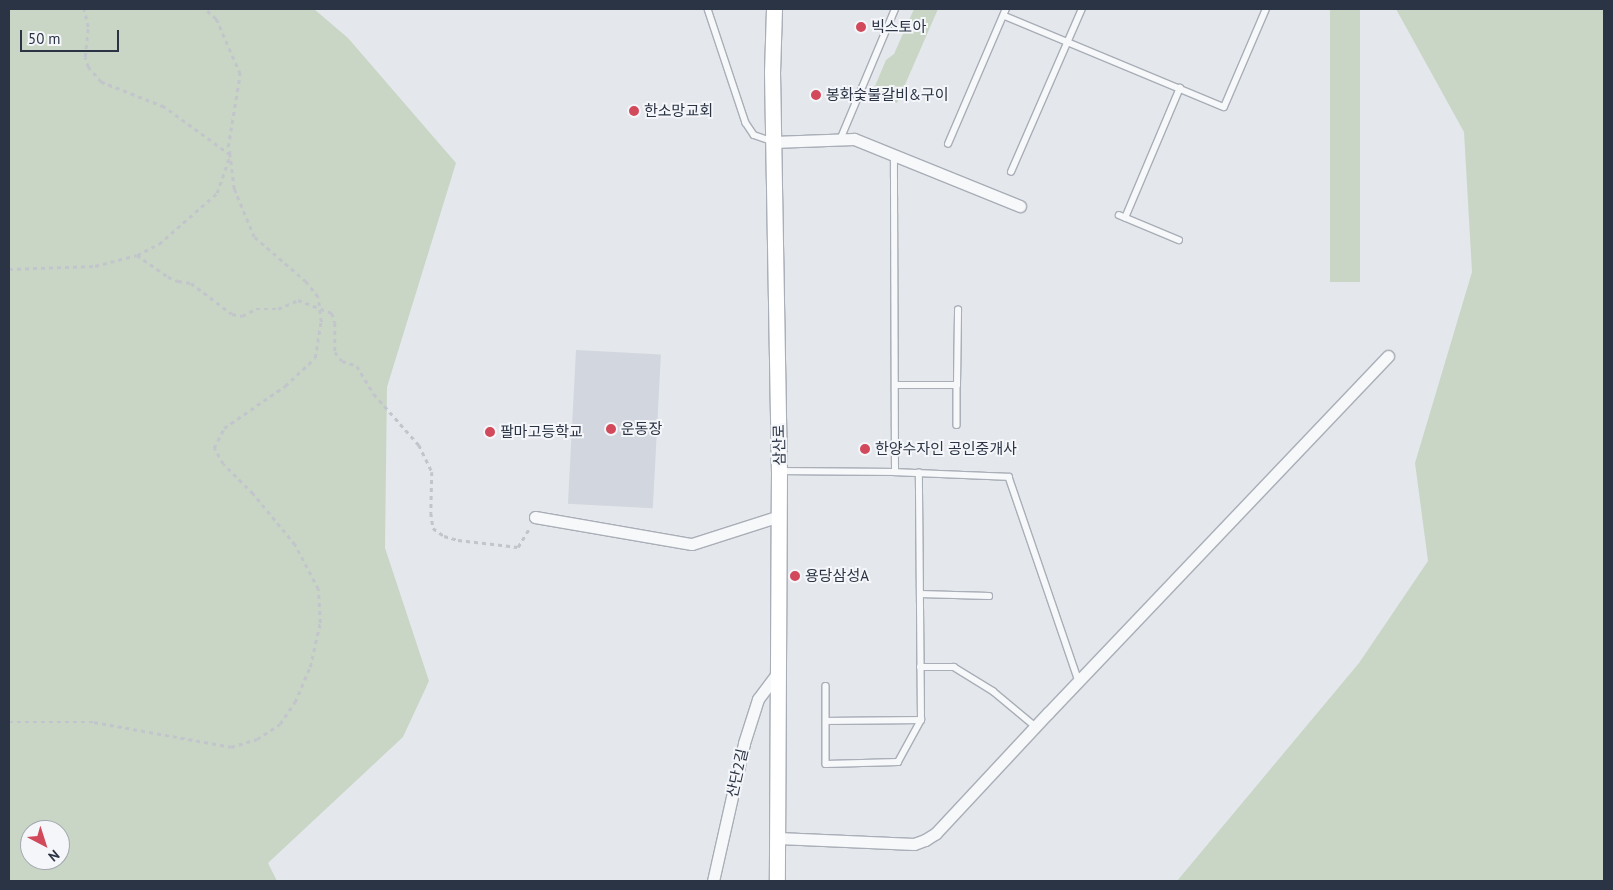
<!DOCTYPE html>
<html>
<head>
<meta charset="utf-8">
<style>
  body { margin:0 }
  #map { position:relative; width:1613px; height:890px; overflow:hidden; background:#e4e7ec; font-family:"PT Sans","Noto Sans KR",sans-serif }
  div>[style] { position:absolute }
  .built>* { inset:0; background:#d2d6de; transform-origin:0 0 }
  .green>* { inset:0; background:#c9d6c5; transform-origin:0 0 }
  .path>* { height:2.5px; margin-top:-1.25px; transform-origin:0; background:repeating-linear-gradient(90deg,#c2c5cb 0 4px,transparent 0 8px) }
  .roads { filter:drop-shadow(1px 0 #a9aeb7) drop-shadow(-1px 0 #a9aeb7) drop-shadow(0 1px #a9aeb7) drop-shadow(0 -1px #a9aeb7) }
  .lane>* { height:5.5px; margin:-2.75px; padding:0 2.75px; transform-origin:2.75px; border-radius:2.75px; background:#f7f8fa }
  .street>* { height:11px; margin:-5.5px; padding:0 5.5px; transform-origin:5.5px; border-radius:5.5px; background:#f7f8fa }
  .secondary>* { height:15px; margin:-7.5px; padding:0 7.5px; transform-origin:7.5px; border-radius:7.5px; background:#fff }
  .dots>* { width:14px; height:14px; translate:-50% -50%; box-sizing:border-box; border:2px solid #f4f6f9; border-radius:50% }
  span { translate:-50% -50%; white-space:nowrap; text-align:center; line-height:1.15; -webkit-text-stroke:4px #f4f6f9; paint-order:stroke }
  .poi-label { font-size:15px; color:#2b3445 }
  .left { translate:0 -50%; text-align:left }
  .street-label { font-size:15px; color:#2b3445 }
  .frame { position:absolute; inset:0; border:10px solid #2b3445; pointer-events:none }
  .north { position:absolute; left:20px; top:820px; width:50px; height:50px; box-sizing:border-box; background:#f4f6f9; border:1px solid #a4a8b1; border-radius:50%; rotate:140deg; font-size:14px; font-weight:700; line-height:20px; text-align:center; color:#2b3445 }
  .north::after { content:''; display:block; margin:auto; width:18px; height:22px; background:#d1495b; clip-path:polygon(50% 0,100% 100%,50% 72%,0 100%) }
  .scale { position:absolute; left:20px; top:30px; width:99px; height:22px; box-sizing:border-box; border:2px solid #2b3445; border-top:0; padding-left:6px; font-size:15px; line-height:18px; white-space:nowrap; color:#2b3445; -webkit-text-stroke:4px #f4f6f9; paint-order:stroke }
</style>
</head>
<body>
<div id="map">
  <div class="built">
    <div style="left:576px;top:350px;width:85px;height:154px;rotate:3deg"></div>
  </div>
  <div class="green">
    <div style="clip-path:polygon(evenodd,9px 9px,314px 9px,348px 38px,456px 163px,387px 387px,385px 548px,429px 681px,403px 737px,268px 863px,277px 881px,9px 881px,9px 9px,30px 830px,60px 830px,60px 860px,30px 860px,30px 830px)"></div>
    <div style="clip-path:polygon(914px 9px,938px 9px,897px 103px,872px 93px,886px 60px,894px 54px)"></div>
    <div style="left:1330px;top:9px;width:30px;height:273px"></div>
    <div style="clip-path:polygon(1396px 9px,1604px 9px,1604px 881px,1177px 881px,1359px 663px,1428px 561px,1415px 463px,1472px 272px,1464px 132px)"></div>
  </div>
  <div class="path">
    <div style="left:137px;top:255px;width:38px;rotate:35deg"></div>
    <div style="left:168px;top:277px;width:11px;rotate:22deg"></div>
    <div style="left:178px;top:281px;width:13px;rotate:9deg"></div>
    <div style="left:191px;top:283px;width:51px;rotate:37.1deg"></div>
    <div style="left:232px;top:314px;width:10px;rotate:11deg"></div>
    <div style="left:242px;top:316px;width:16px;rotate:-27deg"></div>
    <div style="left:256px;top:309px;width:22px"></div>
    <div style="left:278px;top:309px;width:22px;rotate:-24deg"></div>
    <div style="left:298px;top:300px;width:36px;rotate:21deg"></div>
    <div style="left:332px;top:313px;width:10px;rotate:73deg"></div>
    <div style="left:335px;top:323px;width:29px;rotate:90deg"></div>
    <div style="left:335px;top:352px;width:11px;rotate:52deg"></div>
    <div style="left:342px;top:361px;width:16px;rotate:18deg"></div>
    <div style="left:357px;top:366px;width:33px;rotate:59deg"></div>
    <div style="left:374px;top:394px;width:68px;rotate:48.6deg"></div>
    <div style="left:419px;top:445px;width:30px;rotate:64deg"></div>
    <div style="left:432px;top:472px;width:41px;rotate:91.4deg"></div>
    <div style="left:431px;top:513px;width:15px;rotate:82deg"></div>
    <div style="left:433px;top:528px;width:14px;rotate:36deg"></div>
    <div style="left:444px;top:536px;width:15px;rotate:16deg"></div>
    <div style="left:458px;top:540px;width:60px;rotate:6.7deg"></div>
    <div style="left:518px;top:547px;width:23px;rotate:-59deg"></div>
    <div style="left:9px;top:269px;width:86px;rotate:-2deg"></div>
    <div style="left:95px;top:266px;width:43px;rotate:-14.7deg"></div>
    <div style="left:137px;top:255px;width:25px;rotate:-27deg"></div>
    <div style="left:159px;top:244px;width:77px;rotate:-41.3deg"></div>
    <div style="left:217px;top:193px;width:40px;rotate:-71.1deg"></div>
    <div style="left:230px;top:155px;width:8px;rotate:-104deg"></div>
    <div style="left:228px;top:147px;width:74px;rotate:-80.7deg"></div>
    <div style="left:240px;top:74px;width:60px;rotate:-113.6deg"></div>
    <div style="left:216px;top:19px;width:15px;rotate:-138deg"></div>
    <div style="left:9px;top:722px;width:85px"></div>
    <div style="left:94px;top:722px;width:139px;rotate:10.3deg"></div>
    <div style="left:231px;top:747px;width:27px;rotate:-17deg"></div>
    <div style="left:257px;top:739px;width:27px;rotate:-33deg"></div>
    <div style="left:280px;top:724px;width:27px;rotate:-56deg"></div>
    <div style="left:295px;top:702px;width:38px;rotate:-67deg"></div>
    <div style="left:310px;top:667px;width:45px;rotate:-77.2deg"></div>
    <div style="left:320px;top:623px;width:34px;rotate:-93deg"></div>
    <div style="left:318px;top:589px;width:50px;rotate:-117.6deg"></div>
    <div style="left:295px;top:545px;width:66px;rotate:-129.5deg"></div>
    <div style="left:253px;top:494px;width:42px;rotate:-135deg"></div>
    <div style="left:223px;top:464px;width:18px;rotate:-119deg"></div>
    <div style="left:214px;top:448px;width:22px;rotate:-63deg"></div>
    <div style="left:224px;top:428px;width:74px;rotate:-34.5deg"></div>
    <div style="left:285px;top:386px;width:41px;rotate:-43deg"></div>
    <div style="left:315px;top:358px;width:36px;rotate:-81deg"></div>
    <div style="left:321px;top:322px;width:25px;rotate:-97deg"></div>
    <div style="left:318px;top:297px;width:19px;rotate:-129deg"></div>
    <div style="left:306px;top:282px;width:69px;rotate:-139.1deg"></div>
    <div style="left:254px;top:237px;width:52px;rotate:-112.6deg"></div>
    <div style="left:234px;top:189px;width:34px;rotate:-97deg"></div>
    <div style="left:230px;top:155px;width:82px;rotate:-144deg"></div>
    <div style="left:164px;top:107px;width:68px;rotate:-158.4deg"></div>
    <div style="left:101px;top:82px;width:20px;rotate:-131deg"></div>
    <div style="left:88px;top:67px;width:10px;rotate:-107deg"></div>
    <div style="left:85px;top:57px;width:30px;rotate:-84deg"></div>
    <div style="left:88px;top:27px;width:18px;rotate:-103deg"></div>
  </div>
  <div class="roads">
    <div class="lane">
      <div style="left:708px;top:9px;width:120px;rotate:71.6deg"></div>
      <div style="left:746px;top:123px;width:14px;rotate:56deg"></div>
      <div style="left:754px;top:135px;width:18px;rotate:19deg"></div>
      <div style="left:1005px;top:16px;width:237px;rotate:22.6deg"></div>
      <div style="left:1224px;top:107px;width:107px;rotate:-66.8deg"></div>
      <div style="left:840px;top:140px;width:142px;rotate:-67.2deg"></div>
      <div style="left:948px;top:144px;width:147px;rotate:-66.8deg"></div>
      <div style="left:1011px;top:172px;width:178px;rotate:-66.5deg"></div>
      <div style="left:1119px;top:215px;width:65px;rotate:22.6deg"></div>
      <div style="left:1125px;top:218px;width:141px;rotate:-67.1deg"></div>
      <div style="left:895px;top:385px;width:62px"></div>
      <div style="left:957px;top:385px;width:75px;rotate:-89.2deg"></div>
      <div style="left:957px;top:385px;width:40px;rotate:90deg"></div>
      <div style="left:779px;top:471px;width:116px;rotate:0.5deg"></div>
      <div style="left:895px;top:472px;width:316px;rotate:-90.2deg"></div>
      <div style="left:895px;top:472px;width:114px;rotate:2.5deg"></div>
      <div style="left:1009px;top:477px;width:216px;rotate:71.1deg"></div>
      <div style="left:920px;top:594px;width:69px;rotate:1.7deg"></div>
      <div style="left:920px;top:667px;width:34px"></div>
      <div style="left:954px;top:667px;width:46px;rotate:31.6deg"></div>
      <div style="left:993px;top:691px;width:55px;rotate:39.8deg"></div>
      <div style="left:826px;top:686px;width:78px;rotate:90deg"></div>
      <div style="left:826px;top:764px;width:72px;rotate:-1.6deg"></div>
      <div style="left:898px;top:762px;width:48px;rotate:-61.3deg"></div>
      <div style="left:921px;top:720px;width:247px;rotate:-90.5deg"></div>
      <div style="left:826px;top:721px;width:95px;rotate:-0.6deg"></div>
    </div>
    <div class="street">
      <div style="left:773px;top:142px;width:81px;rotate:-2.1deg"></div>
      <div style="left:854px;top:139px;width:179px;rotate:22deg"></div>
      <div style="left:535px;top:517px;width:159px;rotate:9.8deg"></div>
      <div style="left:692px;top:544px;width:91px;rotate:-17.8deg"></div>
      <div style="left:778px;top:838px;width:136px;rotate:2.5deg"></div>
      <div style="left:914px;top:844px;width:12px;rotate:-20deg"></div>
      <div style="left:925px;top:840px;width:13px;rotate:-32deg"></div>
      <div style="left:936px;top:833px;width:164px;rotate:-47deg"></div>
      <div style="left:1048px;top:713px;width:493px;rotate:-46.4deg"></div>
      <div style="left:713px;top:881px;width:141px;rotate:-77.3deg"></div>
      <div style="left:744px;top:743px;width:46px;rotate:-72.3deg"></div>
      <div style="left:758px;top:699px;width:34px;rotate:-53deg"></div>
    </div>
    <div class="secondary">
      <div style="left:774px;top:9px;width:63px;rotate:91.8deg"></div>
      <div style="left:772px;top:72px;width:399px;rotate:89deg"></div>
      <div style="left:779px;top:471px;width:410px;rotate:90.3deg"></div>
    </div>
  </div>
  <div class="dots">
    <div style="left:861px;top:27px;background:#d1495b"></div>
    <div style="left:816px;top:95px;background:#d1495b"></div>
    <div style="left:634px;top:111px;background:#d1495b"></div>
    <div style="left:611px;top:429px;background:#d1495b"></div>
    <div style="left:490px;top:432px;background:#d1495b"></div>
    <div style="left:865px;top:449px;background:#d1495b"></div>
    <div style="left:795px;top:576px;background:#d1495b"></div>
  </div>
  <div class="poi-label">
    <span class="left" style="left:871px;top:27px">빅스토아</span>
    <span class="left" style="left:826px;top:95px">봉화숯불갈비&amp;구이</span>
    <span class="left" style="left:644px;top:111px">한소망교회</span>
    <span class="left" style="left:621px;top:429px">운동장</span>
    <span class="left" style="left:500px;top:432px">팔마고등학교</span>
    <span class="left" style="left:875px;top:449px">한양수자인 공인중개사</span>
    <span class="left" style="left:805px;top:576px">용당삼성A</span>
  </div>
  <div class="street-label">
    <span style="left:779px;top:445px;rotate:-91deg">삼산로</span>
    <span style="left:737px;top:773px;rotate:-77deg">산단2길</span>
  </div>
  <div class="frame"></div>
  <div class="north">N</div>
  <div class="scale">50 m</div>
</div>
</body>
</html>
